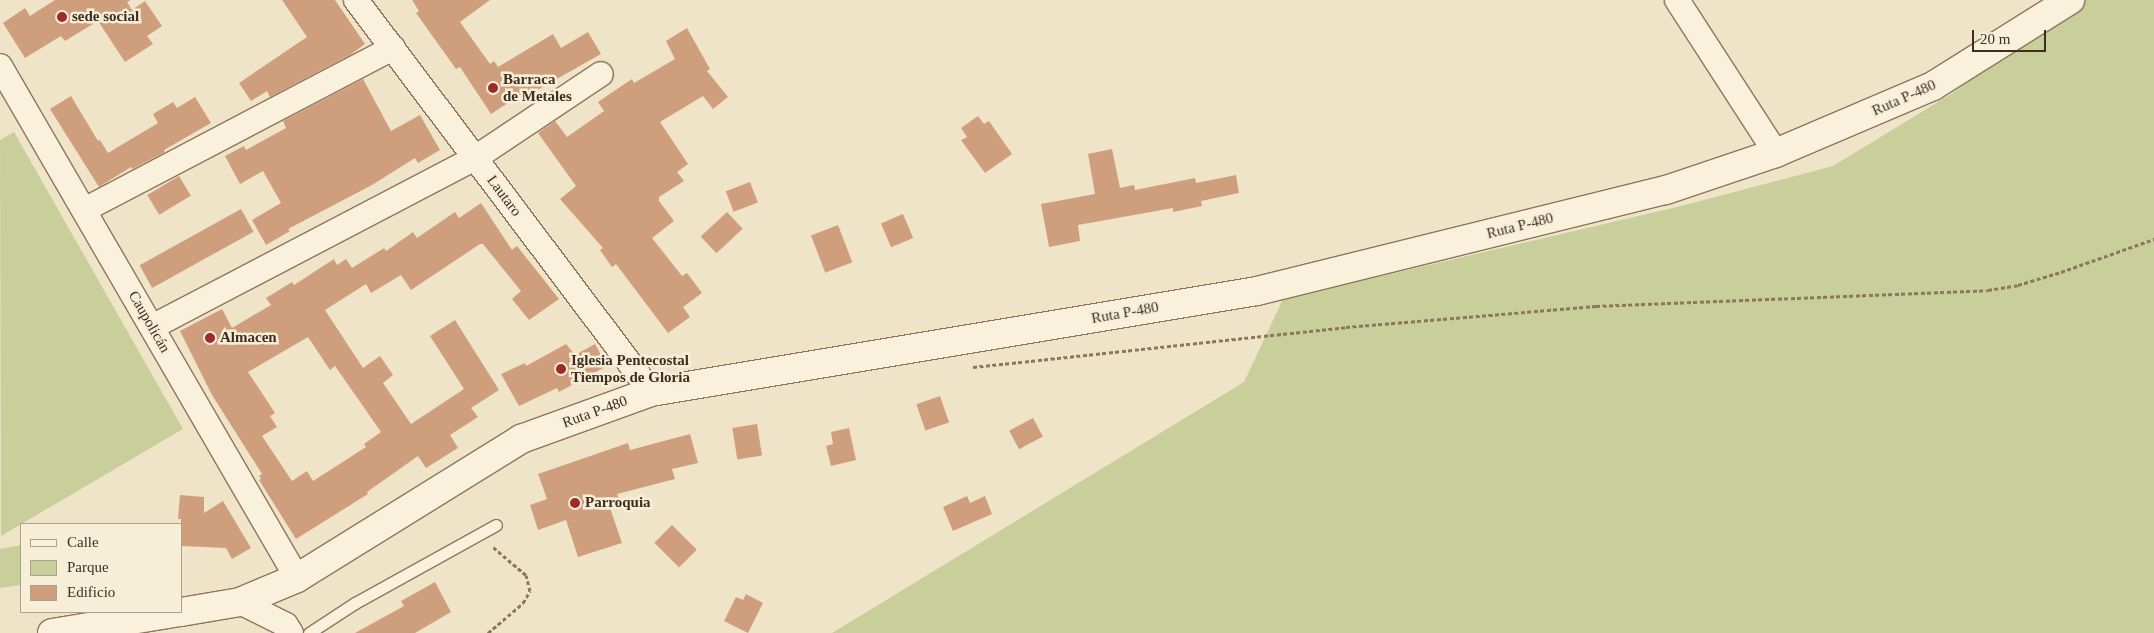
<!DOCTYPE html>
<html>
<head>
<meta charset="utf-8">
<style>
  body { margin:0 }
  #map { position:relative; width:2154px; height:633px; overflow:hidden; background:#f0e4c8; font-family:"Times New Roman",serif }
  div>[style] { position:absolute }
  .green>* { inset:0; background:#c9cf9b }
  .building>* { inset:0; background:#cf9f7d; transform-origin:0 0 }
  .path>* { height:3px; margin-top:-1.5px; transform-origin:0; background:repeating-linear-gradient(90deg,#8d765c 0 4px,transparent 0 6.5px) }
  .roads { filter:drop-shadow(1px 0 #8d765c) drop-shadow(-1px 0 #8d765c) drop-shadow(0 1px #8d765c) drop-shadow(0 -1px #8d765c) }
  .service>* { height:11px; margin:-5.5px; padding:0 5.5px; transform-origin:5.5px; border-radius:5.5px; background:#faf1dc }
  .minor>* { height:24px; margin:-12px; padding:0 12px; transform-origin:12px; border-radius:12px; background:#faf1dc }
  .tertiary>* { height:28px; margin:-14px; padding:0 14px; transform-origin:14px; border-radius:14px; background:#faf1dc }
  .dots>* { width:14px; height:14px; translate:-50% -50%; box-sizing:border-box; border:2px solid #f7eed8; border-radius:50% }
  span { translate:-50% -50%; white-space:nowrap; text-align:center; line-height:1.15; -webkit-text-stroke:5px #f7eed8; paint-order:stroke }
  .poi-label { font-size:15px; color:#3d2e20; font-weight:700 }
  .left { translate:0 -50%; text-align:left }
  .street-label { font-size:15px; color:#3d2e20 }
  .legend { position:absolute; left:20px; top:523px; width:162px; height:90px; box-sizing:border-box; background:#f7eed8; border:1px solid #ada18e; margin:0; padding:6px 9px; list-style:none; font-size:15px; color:#3d2e20 }
  .legend li { display:flex; align-items:center; gap:10px; height:25px }
  .legend b { width:25px; border:1px solid #ada18e }
  .scale { position:absolute; left:1972px; top:30px; width:74px; height:22px; box-sizing:border-box; border:2px solid #3d2e20; border-top:0; padding-left:6px; font-size:15px; line-height:18px; white-space:nowrap; color:#3d2e20; -webkit-text-stroke:4px #f7eed8; paint-order:stroke }
</style>
</head>
<body>
<div id="map">
  <div class="green">
    <div style="clip-path:polygon(2080px 0,2154px 0,2154px 633px,832px 633px,1244px 382px,1283px 299px,1681px 206px,1833px 166px,1951px 94px)"></div>
    <div style="clip-path:polygon(14px 132px,183px 429px,1px 536px,0 140px)"></div>
    <div style="clip-path:polygon(21px 545px,21px 585px,0 588px,0 549px)"></div>
  </div>
  <div class="building">
    <div style="clip-path:polygon(55px 0,131px 0,127px 2px,132px 10px,145px 1px,162px 26px,147px 36px,153px 44px,125px 62px,98px 21px,65px 41px,61px 36px,25px 58px,3px 23px,25px 8px,30px 16px)"></div>
    <div style="clip-path:polygon(282px 0,335px 0,365px 44px,350px 55px,270px 97px,267px 91px,251px 101px,239px 83px,307px 37px)"></div>
    <div style="clip-path:polygon(412px 0,490px 0,460px 22px,490px 64px,494px 61px,498px 67px,553px 34px,561px 48px,588px 32px,601px 54px,532px 93px,530px 89px,491px 114px,460px 67px,456px 69px,416px 13px,419px 11px)"></div>
    <div style="clip-path:polygon(687px 28px,710px 69px,707px 71px,728px 97px,713px 109px,703px 96px,660px 122px,688px 164px,677px 172px,684px 181px,659px 197px,659px 201px,674px 221px,652px 238px,682px 276px,687px 273px,702px 293px,683px 307px,690px 317px,668px 333px,616px 264px,612px 267px,600px 250px,603px 248px,560px 199px,576px 186px,538px 133px,555px 121px,567px 137px,604px 111px,598px 102px,632px 79px,634px 83px,675px 59px,666px 41px)"></div>
    <div style="clip-path:polygon(363px 79px,391px 131px,420px 115px,440px 150px,418px 163px,415px 158px,372px 185px,288px 229px,290px 231px,266px 245px,252px 220px,281px 203px,263px 171px,240px 184px,225px 156px,244px 146px,246px 150px,286px 128px,283px 121px)"></div>
    <div style="clip-path:polygon(71px 96px,98px 141px,100px 140px,108px 153px,158px 123px,153px 114px,173px 102px,177px 108px,195px 97px,211px 123px,164px 150px,165px 152px,132px 169px,131px 167px,99px 187px,50px 109px)"></div>
    <div style="clip-path:polygon(978px 116px,984px 124px,989px 121px,1012px 154px,985px 173px,961px 140px,967px 137px,961px 128px)"></div>
    <div style="clip-path:polygon(1112px 149px,1120px 188px,1134px 185px,1135px 190px,1195px 178px,1196px 183px,1236px 175px,1239px 193px,1201px 201px,1202px 206px,1173px 212px,1173px 208px,1078px 225px,1080px 241px,1049px 247px,1041px 204px,1095px 194px,1088px 154px)"></div>
    <div style="left:179px;top:176px;width:23px;height:37px;rotate:59deg"></div>
    <div style="left:750px;top:182px;width:22px;height:26px;rotate:69deg"></div>
    <div style="clip-path:polygon(evenodd,481px 203px,512px 250px,517px 246px,559px 299px,529px 320px,512px 299px,521px 291px,483px 244px,480px 244px,411px 290px,401px 275px,371px 293px,366px 284px,325px 310px,363px 368px,380px 356px,393px 375px,383px 383px,411px 424px,464px 389px,430px 336px,455px 320px,499px 390px,471px 408px,478px 417px,450px 435px,458px 448px,426px 468px,418px 456px,367px 492px,368px 494px,296px 539px,259px 480px,261px 479px,259px 476px,262px 474px,212px 395px,180px 331px,222px 309px,232px 328px,271px 305px,266px 298px,292px 282px,294px 285px,334px 259px,337px 265px,346px 259px,352px 268px,384px 248px,386px 251px,413px 232px,417px 238px,455px 212px,459px 218px,481px 203px,308px 337px,330px 370px,335px 366px,381px 432px,364px 444px,366px 447px,313px 481px,307px 471px,292px 481px,262px 436px,277px 427px,270px 416px,275px 413px,248px 372px,308px 337px)"></div>
    <div style="left:241px;top:209px;width:26px;height:116px;rotate:61deg"></div>
    <div style="left:727px;top:212px;width:23px;height:36px;rotate:47deg"></div>
    <div style="left:903px;top:214px;width:26px;height:24px;rotate:67deg"></div>
    <div style="left:838px;top:225px;width:40px;height:29px;rotate:69deg"></div>
    <div style="clip-path:polygon(566px 344px,575px 355px,595px 344px,607px 366px,559px 392px,557px 388px,519px 406px,501px 374px,525px 363px,526px 366px)"></div>
    <div style="left:940px;top:396px;width:28px;height:25px;rotate:71deg"></div>
    <div style="left:1033px;top:418px;width:21px;height:27px;rotate:62deg"></div>
    <div style="left:757px;top:424px;width:32px;height:25px;rotate:81deg"></div>
    <div style="clip-path:polygon(849px 428px,856px 460px,831px 466px,826px 446px,833px 444px,831px 432px)"></div>
    <div style="clip-path:polygon(690px 434px,698px 463px,672px 469px,675px 479px,617px 494px,620px 502px,609px 505px,622px 543px,578px 557px,566px 520px,538px 530px,530px 505px,547px 499px,538px 474px,628px 443px,630px 450px)"></div>
    <div style="clip-path:polygon(180px 495px,204px 497px,204px 513px,223px 501px,251px 548px,232px 559px,226px 548px,181px 546px,181px 519px,178px 519px)"></div>
    <div style="clip-path:polygon(967px 496px,970px 503px,985px 496px,992px 514px,953px 531px,943px 507px)"></div>
    <div style="left:672px;top:525px;width:35px;height:25px;rotate:45deg"></div>
    <div style="clip-path:polygon(435px 582px,451px 612px,415px 633px,355px 633px,404px 606px,401px 601px)"></div>
    <div style="clip-path:polygon(746px 594px,763px 603px,748px 633px,724px 621px,736px 597px,743px 600px)"></div>
  </div>
  <div class="path">
    <div style="left:973px;top:367px;width:375px;rotate:-6.1deg"></div>
    <div style="left:1346px;top:327px;width:251px;rotate:-4.8deg"></div>
    <div style="left:1596px;top:306px;width:392px;rotate:-2.3deg"></div>
    <div style="left:1988px;top:290px;width:30px;rotate:-9deg"></div>
    <div style="left:2018px;top:285px;width:45px;rotate:-16.8deg"></div>
    <div style="left:2061px;top:272px;width:99px;rotate:-19.5deg"></div>
    <div style="left:488px;top:633px;width:46px;rotate:-40.6deg"></div>
    <div style="left:523px;top:603px;width:14px;rotate:-60deg"></div>
    <div style="left:530px;top:591px;width:16px;rotate:-104deg"></div>
    <div style="left:526px;top:575px;width:43px;rotate:-139.7deg"></div>
  </div>
  <div class="roads">
    <div class="service">
      <div style="left:309px;top:633px;width:55px;rotate:-33.1deg"></div>
      <div style="left:355px;top:603px;width:161px;rotate:-29deg"></div>
    </div>
    <div class="minor">
      <div style="left:356px;top:0;width:491px;rotate:53deg"></div>
      <div style="left:1677px;top:0;width:182px;rotate:57.1deg"></div>
      <div style="left:0;top:66px;width:592px;rotate:59.88deg"></div>
      <div style="left:84px;top:210px;width:349px;rotate:-27.7deg"></div>
      <div style="left:152px;top:327px;width:365px;rotate:-27.6deg"></div>
      <div style="left:475px;top:158px;width:151px;rotate:-33.7deg"></div>
      <div style="left:240px;top:602px;width:51px;rotate:26.6deg"></div>
      <div style="left:286px;top:625px;width:9px;rotate:58deg"></div>
    </div>
    <div class="tertiary">
      <div style="left:181px;top:612px;width:60px;rotate:-9.6deg"></div>
      <div style="left:240px;top:602px;width:62px;rotate:-22.8deg"></div>
      <div style="left:297px;top:578px;width:264px;rotate:-31.8deg"></div>
      <div style="left:521px;top:439px;width:138px;rotate:-19.9deg"></div>
      <div style="left:651px;top:392px;width:614px;rotate:-9.46deg"></div>
      <div style="left:1257px;top:291px;width:421px;rotate:-13.9deg"></div>
      <div style="left:1666px;top:190px;width:116px;rotate:-18.6deg"></div>
      <div style="left:1776px;top:153px;width:171px;rotate:-23.1deg"></div>
      <div style="left:1933px;top:86px;width:162px;rotate:-32.1deg"></div>
      <div style="left:52px;top:633px;width:130px;rotate:-9.3deg"></div>
    </div>
  </div>
  <div class="dots">
    <div style="left:62px;top:17px;background:#9e2a2b"></div>
    <div style="left:493px;top:88px;background:#9e2a2b"></div>
    <div style="left:210px;top:338px;background:#9e2a2b"></div>
    <div style="left:561px;top:369px;background:#9e2a2b"></div>
    <div style="left:575px;top:503px;background:#9e2a2b"></div>
  </div>
  <div class="poi-label">
    <span class="left" style="left:72px;top:17px">sede social</span>
    <span class="left" style="left:503px;top:88px">Barraca<br>de Metales</span>
    <span class="left" style="left:220px;top:338px">Almacen</span>
    <span class="left" style="left:571px;top:369px">Iglesia Pentecostal<br>Tiempos de Gloria</span>
    <span class="left" style="left:585px;top:503px">Parroquia</span>
  </div>
  <div class="street-label">
    <span style="left:1904px;top:98px;rotate:-24deg">Ruta P-480</span>
    <span style="left:504px;top:196px;rotate:53deg">Lautaro</span>
    <span style="left:1520px;top:226px;rotate:-14deg">Ruta P-480</span>
    <span style="left:1125px;top:313px;rotate:-10deg">Ruta P-480</span>
    <span style="left:149px;top:322px;rotate:60deg">Caupolicán</span>
    <span style="left:595px;top:412px;rotate:-20deg">Ruta P-480</span>
  </div>
  <ul class="legend">
  <li><b style="height:6px;background:#faf1dc"></b>Calle</li>
  <li><b style="height:14px;background:#c9cf9b"></b>Parque</li>
  <li><b style="height:14px;background:#cf9f7d"></b>Edificio</li>
  </ul>
  <div class="scale">20 m</div>
</div>
</body>
</html>
